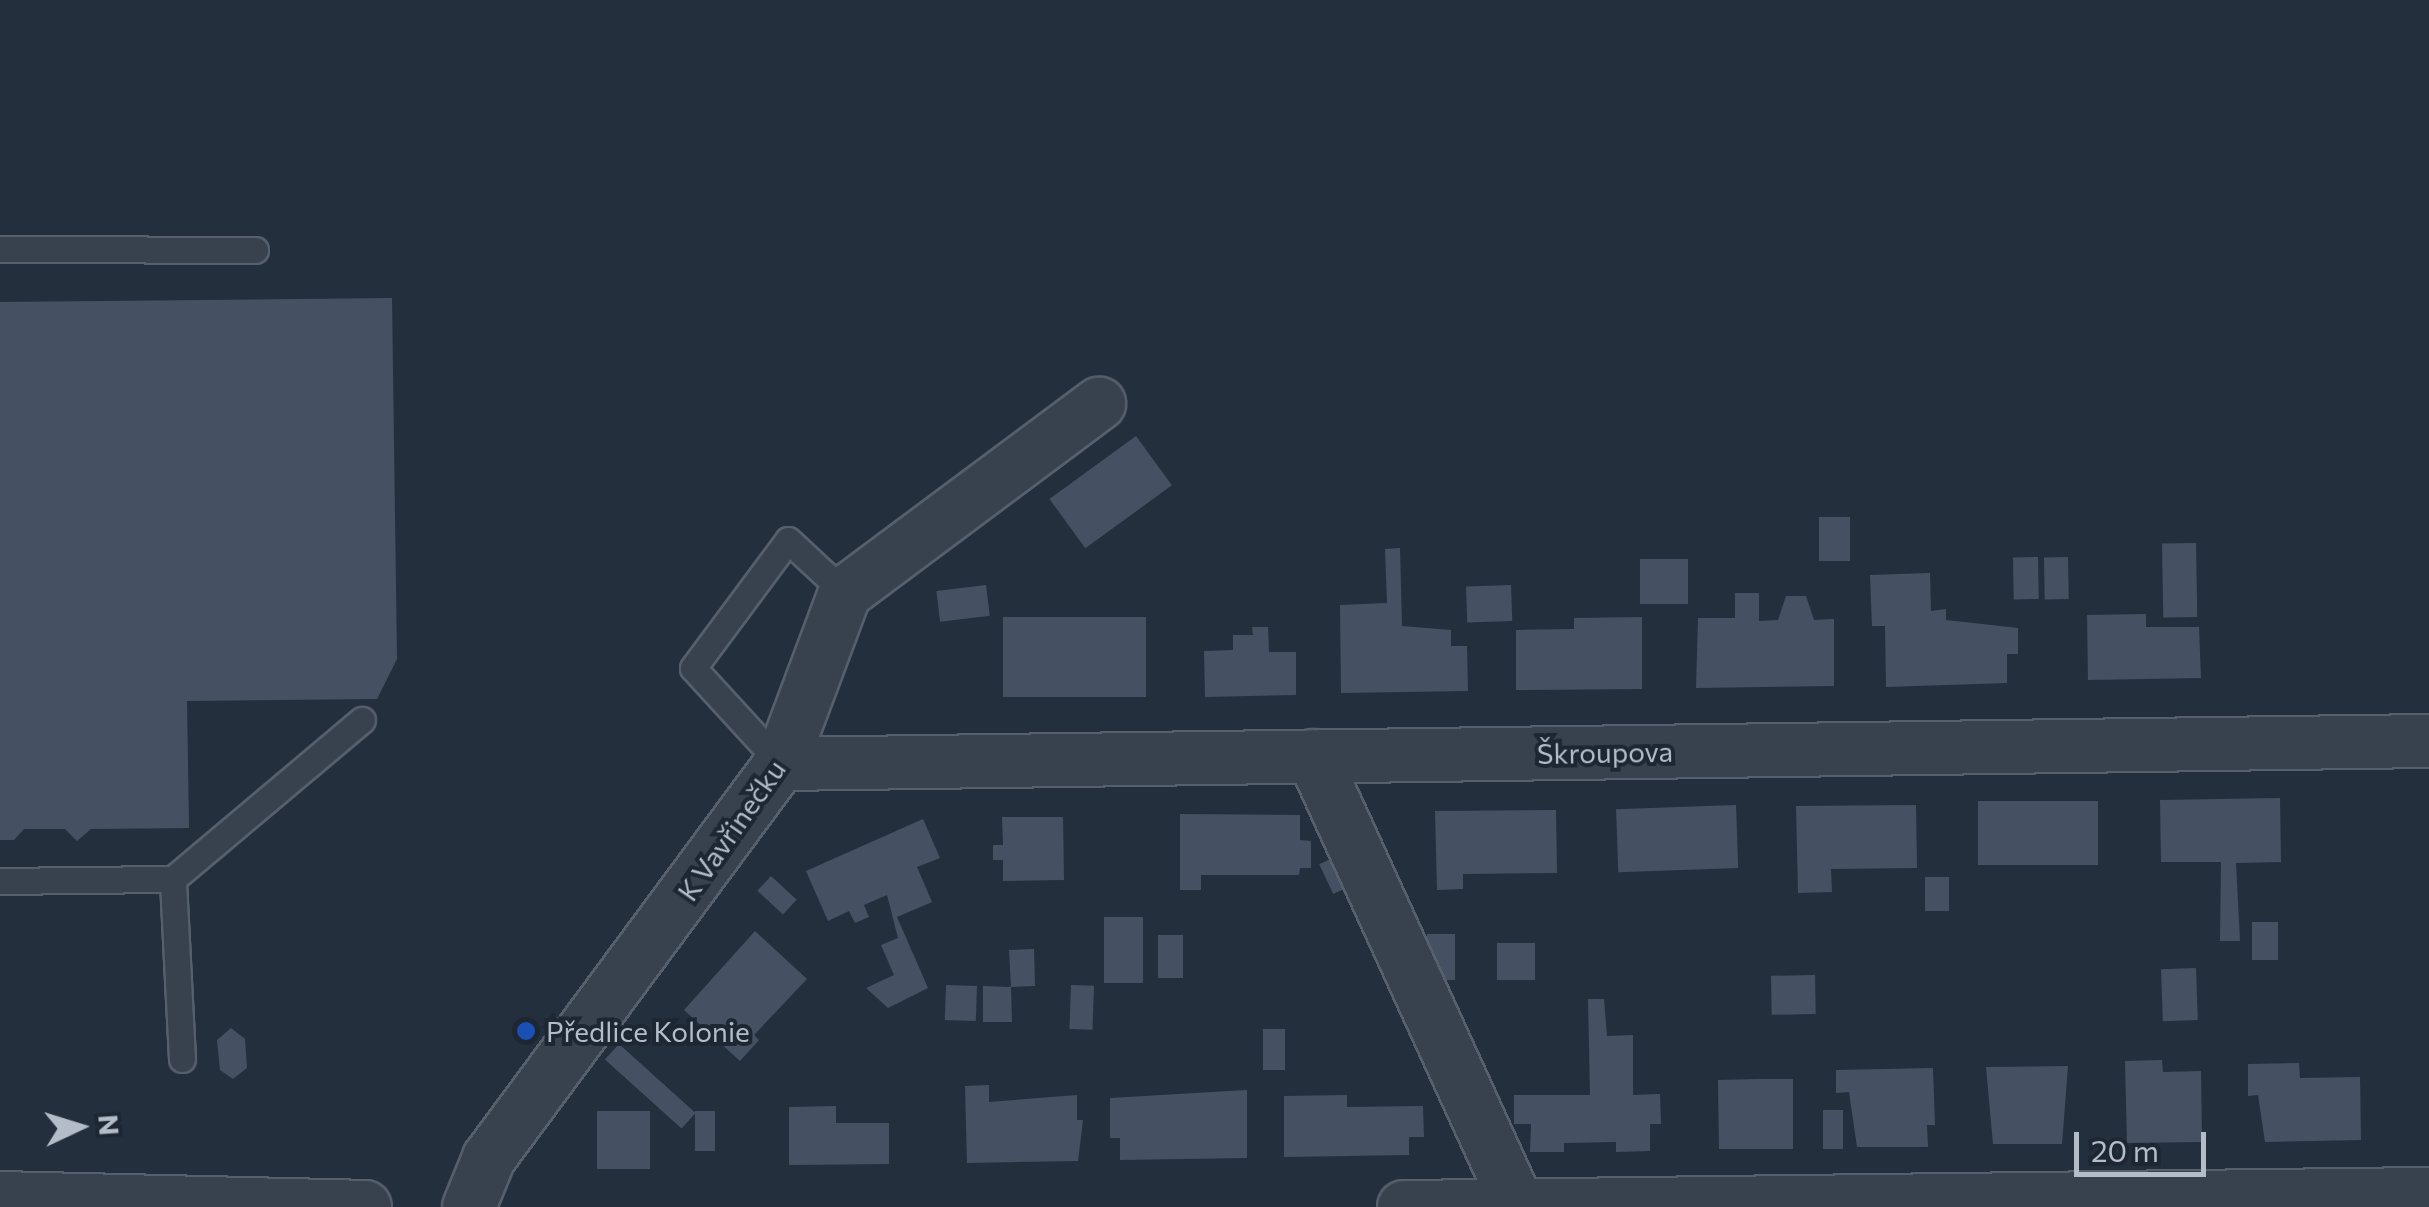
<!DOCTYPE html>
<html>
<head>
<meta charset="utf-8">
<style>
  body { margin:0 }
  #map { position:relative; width:2429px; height:1207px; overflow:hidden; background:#242f3e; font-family:Commissioner,sans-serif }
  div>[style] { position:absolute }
  .building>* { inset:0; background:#455162; transform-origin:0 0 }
  .roads { filter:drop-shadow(2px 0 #565f6c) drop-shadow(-2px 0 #565f6c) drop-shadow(0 2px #565f6c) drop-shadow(0 -2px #565f6c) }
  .lane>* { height:25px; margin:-12.5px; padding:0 12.5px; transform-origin:12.5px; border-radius:12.5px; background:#38414e }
  .street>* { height:52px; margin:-26px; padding:0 26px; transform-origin:26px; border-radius:26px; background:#38414e }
  .dots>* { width:28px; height:28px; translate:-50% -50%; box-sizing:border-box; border:5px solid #1d2633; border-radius:50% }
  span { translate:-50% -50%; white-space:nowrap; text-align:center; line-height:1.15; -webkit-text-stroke:8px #1d2633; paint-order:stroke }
  .street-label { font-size:28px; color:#b4bcc9 }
  .poi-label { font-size:28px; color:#b4bcc9 }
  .left { translate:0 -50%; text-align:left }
  .north { position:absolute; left:30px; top:1077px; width:100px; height:100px; -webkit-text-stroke:8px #1d2633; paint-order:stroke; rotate:86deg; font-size:28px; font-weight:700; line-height:40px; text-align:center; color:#b4bcc9 }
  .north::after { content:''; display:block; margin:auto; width:35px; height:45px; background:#b4bcc9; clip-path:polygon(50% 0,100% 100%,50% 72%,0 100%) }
  .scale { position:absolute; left:2074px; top:1132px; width:132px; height:45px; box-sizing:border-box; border:5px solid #b4bcc9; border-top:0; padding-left:12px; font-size:30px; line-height:35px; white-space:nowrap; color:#b4bcc9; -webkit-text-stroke:8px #1d2633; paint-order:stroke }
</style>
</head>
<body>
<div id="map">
  <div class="building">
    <div style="clip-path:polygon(392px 298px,397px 659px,377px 699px,187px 701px,189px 828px,91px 829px,77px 841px,65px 829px,24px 829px,14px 840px,0 840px,0 302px)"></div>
    <div style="left:1136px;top:436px;width:61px;height:107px;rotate:54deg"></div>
    <div style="left:1819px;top:517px;width:31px;height:44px"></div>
    <div style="left:2196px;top:543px;width:74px;height:34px;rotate:89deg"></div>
    <div style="clip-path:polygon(1400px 548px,1402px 626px,1451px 630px,1451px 646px,1467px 646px,1468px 691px,1341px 693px,1340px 605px,1387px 603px,1385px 549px)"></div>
    <div style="left:2038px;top:557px;width:42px;height:25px;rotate:89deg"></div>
    <div style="left:2068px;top:557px;width:42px;height:24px;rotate:89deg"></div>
    <div style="left:1640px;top:559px;width:48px;height:45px"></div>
    <div style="clip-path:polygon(1930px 573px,1931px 611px,1946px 609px,1946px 620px,2018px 628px,2018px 654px,2007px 654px,2007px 683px,1886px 687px,1885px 626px,1872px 626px,1870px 575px)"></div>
    <div style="left:986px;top:585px;width:31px;height:50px;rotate:83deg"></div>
    <div style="left:1511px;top:585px;width:36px;height:45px;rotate:88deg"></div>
    <div style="clip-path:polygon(1735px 593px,1759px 593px,1759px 621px,1778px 620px,1786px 596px,1806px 596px,1814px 620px,1834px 619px,1834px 686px,1696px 688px,1698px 618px,1735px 618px)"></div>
    <div style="clip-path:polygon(2146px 614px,2146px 627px,2199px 627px,2201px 678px,2088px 680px,2087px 615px)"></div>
    <div style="left:1146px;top:617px;width:80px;height:143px;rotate:90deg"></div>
    <div style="clip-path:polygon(1642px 617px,1642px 689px,1516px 690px,1516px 630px,1574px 629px,1574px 618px)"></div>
    <div style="clip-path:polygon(1252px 627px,1268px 627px,1269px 652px,1296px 652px,1296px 695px,1205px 697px,1204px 651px,1233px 650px,1233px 635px,1253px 635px)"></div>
    <div style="clip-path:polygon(2280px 798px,2281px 862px,2236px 863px,2240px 941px,2220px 941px,2221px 862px,2161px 862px,2160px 800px)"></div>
    <div style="left:1978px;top:801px;width:120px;height:64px"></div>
    <div style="left:1736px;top:805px;width:63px;height:120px;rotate:88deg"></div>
    <div style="clip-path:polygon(1916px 805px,1917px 868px,1831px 869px,1832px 892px,1798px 893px,1796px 806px)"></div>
    <div style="clip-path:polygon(1556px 810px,1557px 873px,1463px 874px,1463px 889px,1437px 890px,1435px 811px)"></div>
    <div style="clip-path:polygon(1180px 814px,1300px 815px,1300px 840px,1311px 841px,1311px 868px,1300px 868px,1299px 875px,1201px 875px,1201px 890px,1180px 890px)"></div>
    <div style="clip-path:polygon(1002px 817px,1063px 817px,1064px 880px,1003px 881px,1003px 860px,993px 860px,993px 845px,1003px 845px)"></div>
    <div style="clip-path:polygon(923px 819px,940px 858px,917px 867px,932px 902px,897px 917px,928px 988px,888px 1008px,866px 988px,894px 975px,881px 945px,898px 938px,887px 895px,864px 905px,869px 917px,855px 923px,849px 911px,828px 921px,806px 871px)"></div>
    <div style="left:1341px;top:854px;width:33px;height:24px;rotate:65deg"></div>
    <div style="left:771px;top:876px;width:35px;height:20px;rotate:43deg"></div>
    <div style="left:1949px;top:877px;width:34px;height:24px;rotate:90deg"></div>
    <div style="left:1104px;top:917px;width:39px;height:66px"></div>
    <div style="left:2252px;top:922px;width:26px;height:38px"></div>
    <div style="clip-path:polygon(755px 931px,807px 979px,754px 1035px,759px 1040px,740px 1061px,684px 1010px)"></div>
    <div style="left:1427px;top:934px;width:28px;height:46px"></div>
    <div style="left:1158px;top:935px;width:25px;height:43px"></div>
    <div style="left:1497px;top:943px;width:38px;height:37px"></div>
    <div style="clip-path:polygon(1034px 949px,1035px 986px,1011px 987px,1012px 1022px,983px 1022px,983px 986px,1011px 987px,1009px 950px)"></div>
    <div style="left:2196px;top:968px;width:52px;height:35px;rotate:88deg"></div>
    <div style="left:1815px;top:975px;width:39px;height:44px;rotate:89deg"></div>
    <div style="left:1071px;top:985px;width:23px;height:44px;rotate:2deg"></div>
    <div style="left:977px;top:986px;width:35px;height:31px;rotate:92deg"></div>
    <div style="clip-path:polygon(1588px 999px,1604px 999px,1607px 1036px,1633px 1035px,1633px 1095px,1660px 1094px,1661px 1124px,1650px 1124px,1650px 1151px,1616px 1152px,1616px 1142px,1564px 1143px,1564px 1152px,1530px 1152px,1531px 1124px,1514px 1124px,1514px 1095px,1590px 1095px)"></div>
    <div style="clip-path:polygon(231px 1028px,245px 1039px,247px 1068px,233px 1079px,220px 1070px,217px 1040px)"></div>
    <div style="left:1263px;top:1029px;width:22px;height:41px"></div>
    <div style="left:619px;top:1044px;width:103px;height:21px;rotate:42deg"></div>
    <div style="clip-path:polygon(2162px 1060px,2163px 1072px,2201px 1071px,2202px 1142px,2127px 1143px,2125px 1061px)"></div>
    <div style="clip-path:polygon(2299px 1063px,2300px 1078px,2360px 1077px,2361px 1140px,2265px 1142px,2258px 1095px,2248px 1096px,2248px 1064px)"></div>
    <div style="clip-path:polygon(2068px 1066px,2062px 1144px,1993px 1144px,1986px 1067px)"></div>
    <div style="clip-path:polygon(1933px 1068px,1935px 1125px,1927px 1125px,1928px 1147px,1857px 1147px,1849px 1092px,1836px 1093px,1836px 1070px)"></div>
    <div style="clip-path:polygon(1757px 1079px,1793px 1079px,1793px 1149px,1719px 1149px,1718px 1080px)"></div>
    <div style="clip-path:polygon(989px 1085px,989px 1102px,1077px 1095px,1077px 1120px,1083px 1120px,1078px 1161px,967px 1163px,965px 1086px)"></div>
    <div style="clip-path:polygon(1247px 1090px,1247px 1158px,1120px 1160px,1120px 1138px,1110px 1138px,1110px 1098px)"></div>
    <div style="clip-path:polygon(1347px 1095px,1347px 1107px,1423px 1106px,1424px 1137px,1409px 1137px,1409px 1155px,1284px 1157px,1284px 1096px)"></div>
    <div style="clip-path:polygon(836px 1106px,836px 1123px,889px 1123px,889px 1164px,789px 1165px,789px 1107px)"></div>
    <div style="left:1823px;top:1110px;width:20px;height:39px"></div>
    <div style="left:597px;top:1111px;width:53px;height:58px"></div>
    <div style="left:715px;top:1111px;width:40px;height:20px;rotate:90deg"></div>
  </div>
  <div class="roads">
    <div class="lane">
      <div style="left:0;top:249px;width:255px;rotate:0.2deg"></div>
      <div style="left:781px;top:764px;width:130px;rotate:-132.5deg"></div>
      <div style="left:693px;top:668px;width:159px;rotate:-53.4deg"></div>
      <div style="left:788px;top:540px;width:78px;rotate:42.9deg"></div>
      <div style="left:0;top:881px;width:173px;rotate:-0.7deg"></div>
      <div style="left:182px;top:1059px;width:180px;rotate:-92.9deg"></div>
      <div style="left:173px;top:879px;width:247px;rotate:-40.1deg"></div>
    </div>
    <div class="street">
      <div style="left:1313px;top:756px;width:494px;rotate:65.5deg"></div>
      <div style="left:781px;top:764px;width:1648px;rotate:-0.8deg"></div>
      <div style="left:0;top:1198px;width:365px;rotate:1.4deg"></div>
      <div style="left:469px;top:1207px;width:53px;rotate:-67.8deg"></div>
      <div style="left:489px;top:1158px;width:490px;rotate:-53.5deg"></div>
      <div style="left:781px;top:764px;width:183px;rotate:-69.5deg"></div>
      <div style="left:845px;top:593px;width:317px;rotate:-36.7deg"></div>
      <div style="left:1404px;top:1207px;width:1025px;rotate:-0.73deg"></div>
    </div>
  </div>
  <div class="dots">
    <div style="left:526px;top:1031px;background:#1a4fb4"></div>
  </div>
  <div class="street-label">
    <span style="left:1605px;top:752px;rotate:-1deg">Škroupova</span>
    <span style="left:731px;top:830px;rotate:-55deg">K Vavřinečku</span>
  </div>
  <div class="poi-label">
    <span class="left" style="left:546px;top:1031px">Předlice Kolonie</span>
  </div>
  <div class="north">N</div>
  <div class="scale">20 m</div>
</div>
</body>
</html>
